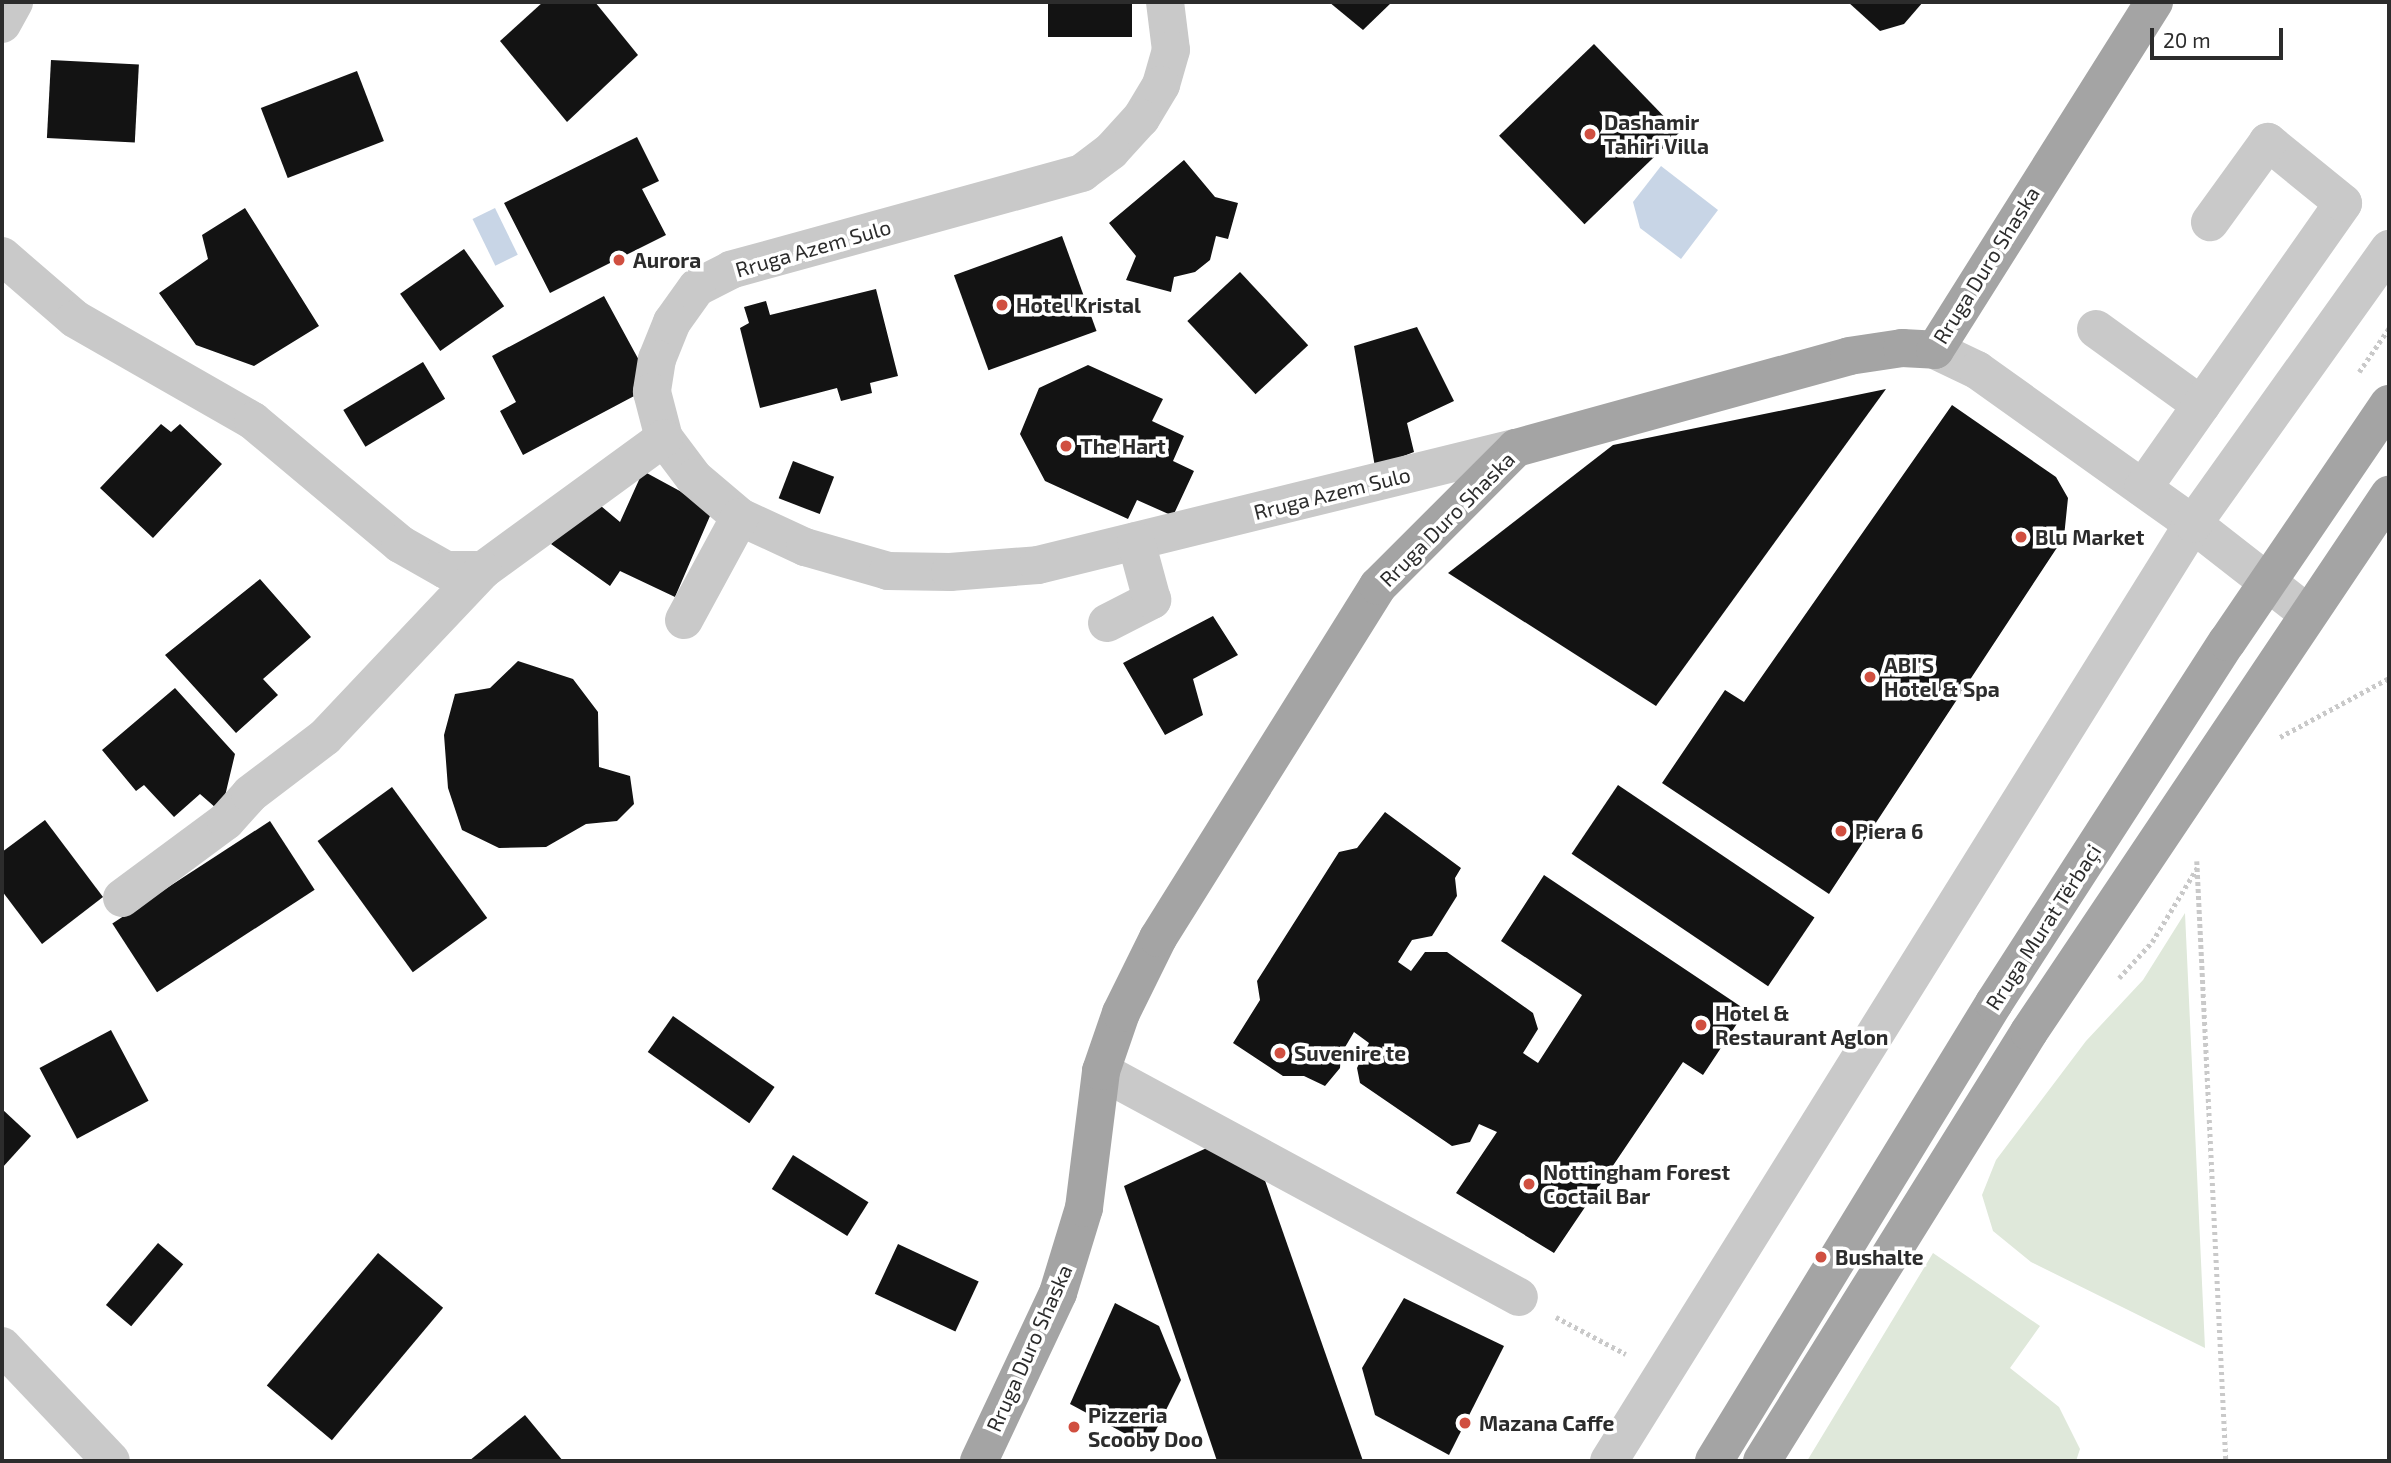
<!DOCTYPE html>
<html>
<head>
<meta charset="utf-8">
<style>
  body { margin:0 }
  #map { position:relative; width:2391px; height:1463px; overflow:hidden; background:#fff; font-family:"Exo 2",sans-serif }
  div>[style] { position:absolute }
  .green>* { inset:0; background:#dfe8da }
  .water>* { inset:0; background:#c8d5e6; transform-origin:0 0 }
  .building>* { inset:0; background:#131313; transform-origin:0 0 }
  .path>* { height:4.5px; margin-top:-2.25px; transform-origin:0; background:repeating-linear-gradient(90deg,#c9c9c9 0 3.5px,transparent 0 7px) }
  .minor>* { height:38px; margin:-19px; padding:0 19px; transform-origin:19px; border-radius:19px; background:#c9c9c9 }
  .major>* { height:38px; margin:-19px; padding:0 19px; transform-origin:19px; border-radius:19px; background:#a4a4a4 }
  .dots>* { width:19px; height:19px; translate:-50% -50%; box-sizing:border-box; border:4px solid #fff; border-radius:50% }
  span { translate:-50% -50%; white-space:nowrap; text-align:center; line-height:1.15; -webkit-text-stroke:7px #fff; paint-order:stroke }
  .poi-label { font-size:21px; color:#2c2c2c; font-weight:700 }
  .left { translate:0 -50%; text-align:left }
  .street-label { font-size:21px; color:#2c2c2c }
  .frame { position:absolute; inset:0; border:4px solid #2c2c2c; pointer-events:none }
  .scale { position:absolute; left:2150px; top:28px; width:133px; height:32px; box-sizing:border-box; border:4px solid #2c2c2c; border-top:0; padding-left:9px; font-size:21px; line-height:24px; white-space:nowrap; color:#2c2c2c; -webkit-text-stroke:5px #fff; paint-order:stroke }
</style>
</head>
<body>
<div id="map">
  <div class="green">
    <div style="clip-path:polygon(2185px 913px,2205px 1348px,2031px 1262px,1993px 1231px,1982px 1195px,1996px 1160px,2086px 1041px,2143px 980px)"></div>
    <div style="clip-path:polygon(1933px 1253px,2040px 1326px,2010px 1368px,2059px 1407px,2080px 1449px,2076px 1461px,1807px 1461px)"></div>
  </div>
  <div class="water">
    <div style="clip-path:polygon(1661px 166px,1718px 210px,1681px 259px,1640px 228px,1633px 202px)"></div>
    <div style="left:495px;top:208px;width:52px;height:25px;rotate:64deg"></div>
  </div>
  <div class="building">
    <div style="clip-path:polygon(543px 2px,595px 2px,638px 55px,567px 122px,500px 41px)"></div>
    <div style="left:1048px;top:2px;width:84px;height:35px"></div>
    <div style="clip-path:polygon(1329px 2px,1392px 2px,1363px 30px)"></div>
    <div style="clip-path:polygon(1848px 2px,1923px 2px,1904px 24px,1880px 31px)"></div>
    <div style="left:1594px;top:44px;width:123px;height:132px;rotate:46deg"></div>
    <div style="left:51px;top:60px;width:88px;height:78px;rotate:3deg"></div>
    <div style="left:357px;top:71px;width:75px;height:103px;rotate:69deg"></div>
    <div style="clip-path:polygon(637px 137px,659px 181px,642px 189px,666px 235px,550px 293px,504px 203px)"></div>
    <div style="clip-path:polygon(1184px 160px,1215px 197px,1238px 203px,1228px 239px,1216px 236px,1210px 260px,1195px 272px,1174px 277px,1171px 292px,1126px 280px,1136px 256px,1109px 223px)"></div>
    <div style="clip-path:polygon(245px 208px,319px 326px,254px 366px,196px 345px,159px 293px,208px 259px,202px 235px)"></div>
    <div style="left:1062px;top:236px;width:101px;height:115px;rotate:70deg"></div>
    <div style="left:464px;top:249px;width:70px;height:78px;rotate:55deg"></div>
    <div style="left:1240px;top:272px;width:100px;height:72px;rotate:47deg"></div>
    <div style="clip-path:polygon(876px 289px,898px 376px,870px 383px,872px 393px,841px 401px,837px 388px,760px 408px,740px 328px,749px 323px,744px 307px,766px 301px,770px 315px)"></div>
    <div style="clip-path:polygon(604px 296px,653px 386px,523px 455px,500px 411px,516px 402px,492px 356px)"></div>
    <div style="clip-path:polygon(1417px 327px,1454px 401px,1407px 423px,1414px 452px,1375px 467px,1354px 346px)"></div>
    <div style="left:423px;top:362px;width:43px;height:93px;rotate:59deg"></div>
    <div style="clip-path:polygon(1088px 365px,1163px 399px,1152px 421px,1184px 436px,1173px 461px,1194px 471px,1173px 516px,1137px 500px,1128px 519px,1045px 481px,1020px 434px,1039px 388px)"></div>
    <div style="clip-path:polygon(1886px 389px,1656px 706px,1448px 573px,1613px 445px)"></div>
    <div style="clip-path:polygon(1952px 405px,2056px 477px,2068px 498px,2064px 537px,1829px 894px,1662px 783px,1725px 690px,1744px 702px)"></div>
    <div style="clip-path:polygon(161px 424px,171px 432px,180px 424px,222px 464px,153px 538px,100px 488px)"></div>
    <div style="left:793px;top:461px;width:44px;height:40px;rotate:21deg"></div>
    <div style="clip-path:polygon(643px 471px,713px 509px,675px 597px,620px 571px,610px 586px,551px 544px,595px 501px,620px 522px)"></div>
    <div style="clip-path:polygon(260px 579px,311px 637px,263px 679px,278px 695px,236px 733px,165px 655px)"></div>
    <div style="clip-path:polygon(1213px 616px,1238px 655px,1193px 679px,1203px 715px,1165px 735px,1123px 663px)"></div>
    <div style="clip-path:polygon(518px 661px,573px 679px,598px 712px,599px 767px,630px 776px,634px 804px,617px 821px,586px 824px,546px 847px,499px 848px,462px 830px,448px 788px,444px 735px,455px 694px,490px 688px)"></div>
    <div style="clip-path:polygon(175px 688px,235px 754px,225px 796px,216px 808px,200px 794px,174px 817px,144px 785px,136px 791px,102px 750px)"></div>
    <div style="left:1618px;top:785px;width:237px;height:83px;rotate:34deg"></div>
    <div style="left:392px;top:787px;width:162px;height:92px;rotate:54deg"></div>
    <div style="clip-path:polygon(1385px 812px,1461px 868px,1455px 878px,1457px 896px,1432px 936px,1412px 940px,1398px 962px,1411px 971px,1425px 952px,1447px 952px,1533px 1013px,1538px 1029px,1523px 1053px,1538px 1063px,1582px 995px,1501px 941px,1544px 875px,1746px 1010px,1703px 1075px,1683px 1062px,1554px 1253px,1456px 1193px,1497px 1132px,1479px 1124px,1470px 1142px,1452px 1146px,1360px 1083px,1357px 1068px,1369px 1043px,1354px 1032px,1341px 1054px,1340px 1068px,1325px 1086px,1304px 1076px,1283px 1076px,1233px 1043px,1260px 1000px,1257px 981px,1339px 852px,1357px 848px)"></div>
    <div style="clip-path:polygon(45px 820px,103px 897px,42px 944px,2px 891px,2px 852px)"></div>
    <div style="left:270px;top:821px;width:82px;height:188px;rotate:57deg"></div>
    <div style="left:673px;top:1016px;width:124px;height:44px;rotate:35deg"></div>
    <div style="left:111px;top:1030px;width:80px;height:81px;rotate:62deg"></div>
    <div style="clip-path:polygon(2px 1109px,31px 1136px,2px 1168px)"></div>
    <div style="clip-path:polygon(1211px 1146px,1262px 1172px,1363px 1461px,1217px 1461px,1124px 1186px)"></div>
    <div style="left:793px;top:1155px;width:89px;height:40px;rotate:32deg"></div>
    <div style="left:158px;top:1243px;width:33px;height:81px;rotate:40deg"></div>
    <div style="left:898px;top:1244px;width:89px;height:55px;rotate:25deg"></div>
    <div style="left:378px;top:1253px;width:85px;height:173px;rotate:40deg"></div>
    <div style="clip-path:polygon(1404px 1298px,1504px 1346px,1449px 1455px,1375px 1415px,1362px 1368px)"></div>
    <div style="clip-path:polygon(1115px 1303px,1159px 1326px,1181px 1380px,1148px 1446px,1070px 1404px)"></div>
    <div style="clip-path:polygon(525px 1415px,563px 1461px,469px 1461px)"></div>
  </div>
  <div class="path">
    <div style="left:2359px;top:372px;width:53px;rotate:-55.7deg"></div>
    <div style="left:2280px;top:737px;width:124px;rotate:-28.4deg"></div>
    <div style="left:2197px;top:861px;width:601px;rotate:87.23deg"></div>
    <div style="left:2119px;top:978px;width:49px;rotate:-47.5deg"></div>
    <div style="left:2152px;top:942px;width:87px;rotate:-58.7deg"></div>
    <div style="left:1556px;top:1317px;width:79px;rotate:27.9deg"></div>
  </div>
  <div class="minor">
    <div style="left:1165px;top:2px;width:48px;rotate:82.9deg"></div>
    <div style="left:1171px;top:50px;width:36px;rotate:106deg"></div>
    <div style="left:1161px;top:85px;width:39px;rotate:121deg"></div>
    <div style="left:1141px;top:118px;width:45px;rotate:132.3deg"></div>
    <div style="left:1111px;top:151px;width:36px;rotate:143deg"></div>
    <div style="left:1082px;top:173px;width:364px;rotate:164.6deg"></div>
    <div style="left:731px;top:270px;width:38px;rotate:153deg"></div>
    <div style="left:697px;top:287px;width:43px;rotate:125.5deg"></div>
    <div style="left:672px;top:322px;width:40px;rotate:112deg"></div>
    <div style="left:657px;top:359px;width:33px;rotate:99deg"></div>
    <div style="left:652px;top:392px;width:48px;rotate:75.4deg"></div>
    <div style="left:664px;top:438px;width:50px;rotate:53.1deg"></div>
    <div style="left:694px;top:478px;width:60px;rotate:40.3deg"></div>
    <div style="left:740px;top:517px;width:72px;rotate:24.8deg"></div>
    <div style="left:805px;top:547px;width:86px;rotate:16.1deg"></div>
    <div style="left:888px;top:571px;width:62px;rotate:0.9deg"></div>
    <div style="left:950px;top:572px;width:88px;rotate:-4.5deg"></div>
    <div style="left:1038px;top:565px;width:492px;rotate:-13.8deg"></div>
    <div style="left:2px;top:24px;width:25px;rotate:-61deg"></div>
    <div style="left:2px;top:256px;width:96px;rotate:40.8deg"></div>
    <div style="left:75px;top:319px;width:205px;rotate:29.8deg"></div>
    <div style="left:253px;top:421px;width:192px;rotate:39.9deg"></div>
    <div style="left:400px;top:544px;width:53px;rotate:29.5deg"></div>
    <div style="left:446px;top:570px;width:37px"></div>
    <div style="left:483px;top:570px;width:224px;rotate:-36.1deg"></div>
    <div style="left:2096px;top:329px;width:130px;rotate:35.9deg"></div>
    <div style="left:1935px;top:350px;width:47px;rotate:25.5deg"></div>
    <div style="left:1977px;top:370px;width:265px;rotate:35.5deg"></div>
    <div style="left:2193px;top:524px;width:146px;rotate:38deg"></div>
    <div style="left:2143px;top:488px;width:348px;rotate:-54.9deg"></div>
    <div style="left:2343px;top:203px;width:97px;rotate:-140.9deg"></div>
    <div style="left:2268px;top:142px;width:99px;rotate:125.9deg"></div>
    <div style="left:684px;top:620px;width:117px;rotate:-61.5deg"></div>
    <div style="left:1107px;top:623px;width:51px;rotate:-27.1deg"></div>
    <div style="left:1152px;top:600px;width:61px;rotate:-105.2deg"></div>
    <div style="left:122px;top:898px;width:129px;rotate:-36.5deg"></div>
    <div style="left:226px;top:821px;width:36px;rotate:-48deg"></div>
    <div style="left:250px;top:794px;width:94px;rotate:-37.2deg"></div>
    <div style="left:325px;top:737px;width:230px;rotate:-46.6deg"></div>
    <div style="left:1101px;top:1071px;width:475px;rotate:28.4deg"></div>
    <div style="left:2px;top:1346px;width:158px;rotate:46.5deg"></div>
    <div style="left:1609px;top:1461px;width:1104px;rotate:-58.07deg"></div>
    <div style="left:2193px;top:524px;width:338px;rotate:-54.5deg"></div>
  </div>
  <div class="major">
    <div style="left:979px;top:1461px;width:186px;rotate:-64.8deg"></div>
    <div style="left:1058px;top:1293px;width:89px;rotate:-73deg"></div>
    <div style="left:1084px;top:1208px;width:138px;rotate:-82.9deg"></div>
    <div style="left:1101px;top:1071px;width:61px;rotate:-71deg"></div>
    <div style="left:1121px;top:1013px;width:84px;rotate:-63.7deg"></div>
    <div style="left:1158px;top:938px;width:415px;rotate:-58deg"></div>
    <div style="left:1378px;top:586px;width:195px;rotate:-45deg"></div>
    <div style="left:1516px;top:448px;width:345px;rotate:-15.4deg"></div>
    <div style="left:1849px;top:356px;width:54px;rotate:-8.6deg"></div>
    <div style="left:1902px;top:348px;width:33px;rotate:3deg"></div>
    <div style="left:1935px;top:350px;width:411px;rotate:-57.8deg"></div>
    <div style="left:1714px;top:1461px;width:537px;rotate:-58.56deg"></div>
    <div style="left:1994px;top:1003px;width:430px;rotate:-57.2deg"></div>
    <div style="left:2227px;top:642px;width:288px;rotate:-55.8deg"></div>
    <div style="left:1762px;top:1461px;width:505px;rotate:-58.1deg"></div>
    <div style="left:2029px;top:1032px;width:647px;rotate:-56.16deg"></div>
  </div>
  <div class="dots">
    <div style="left:1590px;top:134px;background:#d04f40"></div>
    <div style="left:619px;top:260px;background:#d04f40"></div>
    <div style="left:1002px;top:305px;background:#d04f40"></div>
    <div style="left:1066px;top:446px;background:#d04f40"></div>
    <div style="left:2021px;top:537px;background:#d04f40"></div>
    <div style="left:1870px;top:677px;background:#d04f40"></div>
    <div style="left:1841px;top:831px;background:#d04f40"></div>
    <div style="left:1701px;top:1025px;background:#d04f40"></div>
    <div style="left:1280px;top:1053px;background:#d04f40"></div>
    <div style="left:1529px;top:1184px;background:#d04f40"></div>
    <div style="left:1821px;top:1257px;background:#d04f40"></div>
    <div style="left:1465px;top:1423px;background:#d04f40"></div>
    <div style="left:1074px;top:1427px;background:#d04f40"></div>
  </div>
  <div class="poi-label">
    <span class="left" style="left:1604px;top:134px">Dashamir<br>Tahiri Villa</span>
    <span class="left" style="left:633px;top:260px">Aurora</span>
    <span class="left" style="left:1016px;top:305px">Hotel Kristal</span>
    <span class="left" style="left:1080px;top:446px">The Hart</span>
    <span class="left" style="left:2035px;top:537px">Blu Market</span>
    <span class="left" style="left:1884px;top:677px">ABI'S<br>Hotel &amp; Spa</span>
    <span class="left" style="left:1855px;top:831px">Piera 6</span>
    <span class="left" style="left:1715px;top:1025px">Hotel &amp;<br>Restaurant Aglon</span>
    <span class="left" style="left:1294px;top:1053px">Suvenire te</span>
    <span class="left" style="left:1543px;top:1184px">Nottingham Forest<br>Coctail Bar</span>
    <span class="left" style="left:1835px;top:1257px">Bushalte</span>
    <span class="left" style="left:1088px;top:1427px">Pizzeria<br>Scooby Doo</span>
    <span class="left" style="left:1479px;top:1423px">Mazana Caffe</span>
  </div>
  <div class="street-label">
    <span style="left:813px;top:248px;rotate:-16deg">Rruga Azem Sulo</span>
    <span style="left:1986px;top:265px;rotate:-58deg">Rruga Duro Shaska</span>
    <span style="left:1332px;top:493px;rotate:-14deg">Rruga Azem Sulo</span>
    <span style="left:1447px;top:519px;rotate:-45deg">Rruga Duro Shaska</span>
    <span style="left:2043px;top:927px;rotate:-57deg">Rruga Murat Tërbaçi</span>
    <span style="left:1029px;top:1348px;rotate:-66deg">Rruga Duro Shaska</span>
  </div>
  <div class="frame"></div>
  <div class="scale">20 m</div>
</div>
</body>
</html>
